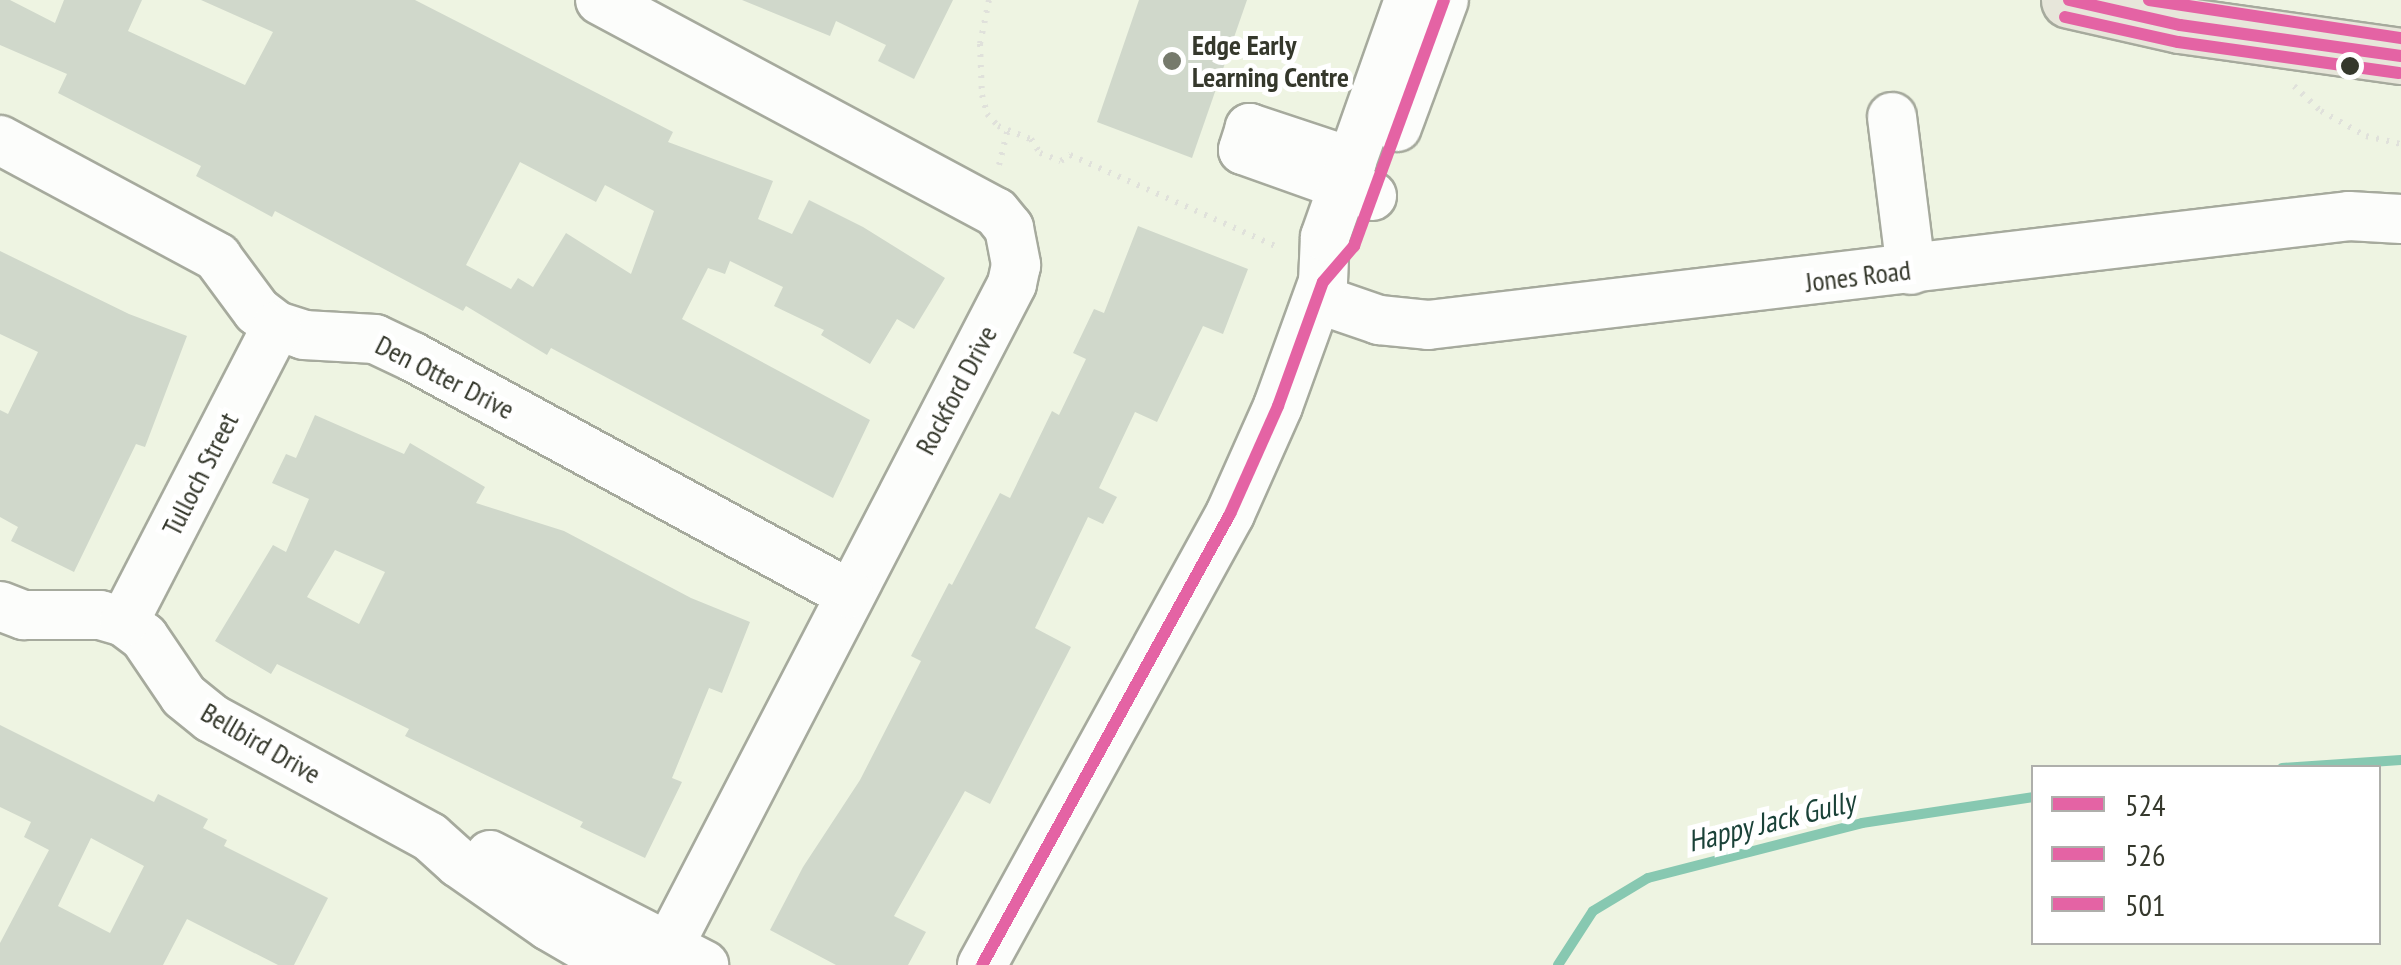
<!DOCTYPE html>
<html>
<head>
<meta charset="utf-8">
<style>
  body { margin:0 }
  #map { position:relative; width:2401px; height:965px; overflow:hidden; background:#eef4e2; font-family:"PT Sans Narrow",sans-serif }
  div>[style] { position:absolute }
  .stream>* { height:10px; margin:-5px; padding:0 5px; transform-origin:5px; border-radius:5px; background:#87c8b1 }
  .building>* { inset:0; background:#d0d8cb }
  .path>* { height:6px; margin-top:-3px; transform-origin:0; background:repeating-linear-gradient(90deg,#e0e1db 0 2.5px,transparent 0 10.5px) }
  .roads { filter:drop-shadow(2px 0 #a6aa9d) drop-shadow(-2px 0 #a6aa9d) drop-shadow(0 2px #a6aa9d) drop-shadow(0 -2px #a6aa9d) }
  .minor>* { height:48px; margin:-24px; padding:0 24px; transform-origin:24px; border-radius:24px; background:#fcfdfb }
  .major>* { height:55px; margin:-27.5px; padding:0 27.5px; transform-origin:27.5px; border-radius:27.5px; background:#e7e6da }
  .bus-1>* { height:12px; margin:-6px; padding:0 6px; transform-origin:6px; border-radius:6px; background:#e463a4 }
  .bus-2>* { height:12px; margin:-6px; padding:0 6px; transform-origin:6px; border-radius:6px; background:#e463a4 }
  .bus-3>* { height:12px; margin:-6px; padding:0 6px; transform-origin:6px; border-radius:6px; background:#e463a4 }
  .dots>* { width:28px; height:28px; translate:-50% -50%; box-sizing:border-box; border:5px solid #fff; border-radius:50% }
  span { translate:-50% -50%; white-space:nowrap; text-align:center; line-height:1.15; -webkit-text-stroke:10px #fff; paint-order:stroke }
  .poi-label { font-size:28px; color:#35382c; font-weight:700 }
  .left { translate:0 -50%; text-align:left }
  .street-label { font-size:28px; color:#35382c }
  .water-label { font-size:30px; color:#1a4238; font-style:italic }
  .legend { position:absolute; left:2031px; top:765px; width:350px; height:180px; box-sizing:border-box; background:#fff; border:2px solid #aeafab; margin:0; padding:12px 18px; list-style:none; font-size:30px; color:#35382c }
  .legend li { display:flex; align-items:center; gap:20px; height:50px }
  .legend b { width:50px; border:2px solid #aeafab }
</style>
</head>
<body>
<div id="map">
  <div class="stream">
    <div style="left:2282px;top:768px;width:119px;rotate:-3.8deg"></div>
    <div style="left:1558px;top:965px;width:64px;rotate:-57.1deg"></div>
    <div style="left:1593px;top:911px;width:64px;rotate:-31deg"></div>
    <div style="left:1648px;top:878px;width:221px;rotate:-14.4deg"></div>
    <div style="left:1862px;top:823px;width:174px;rotate:-8.6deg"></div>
  </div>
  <div class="building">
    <div style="clip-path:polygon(evenodd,0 0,10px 0,55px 23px,64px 0,142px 0,128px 31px,245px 85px,273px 32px,201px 0,415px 0,673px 132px,668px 142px,773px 181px,758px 219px,792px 234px,809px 200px,863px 227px,945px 278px,914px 329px,897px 319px,870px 364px,821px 335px,824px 330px,774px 306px,783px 287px,730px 261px,725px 274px,708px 268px,682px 319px,870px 420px,833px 498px,551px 348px,547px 355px,466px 306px,463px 311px,275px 211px,272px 217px,196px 176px,201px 166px,58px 93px,67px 74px,0 45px,0 0,520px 162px,596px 202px,605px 185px,654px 211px,631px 274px,566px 233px,533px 287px,518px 278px,511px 289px,466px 265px,520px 162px)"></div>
    <div style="clip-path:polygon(742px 0,953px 0,914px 79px,878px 61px,886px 45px,836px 21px,830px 36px)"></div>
    <div style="clip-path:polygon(1139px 0,1247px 0,1192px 158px,1097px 122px)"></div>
    <div style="clip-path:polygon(1138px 226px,1248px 269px,1223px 334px,1203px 326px,1157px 422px,1135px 412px,1099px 488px,1117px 497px,1103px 524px,1088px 517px,1035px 628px,1071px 647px,990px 804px,965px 791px,894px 916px,926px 932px,908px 965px,836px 965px,770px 930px,803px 867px,860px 780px,921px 661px,911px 656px,949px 583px,952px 585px,1000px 493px,1010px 498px,1052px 411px,1059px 415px,1086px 359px,1073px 353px,1094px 309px,1104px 313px)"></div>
    <div style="clip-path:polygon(0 251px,129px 314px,187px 336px,145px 447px,136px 444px,74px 572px,11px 541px,18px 527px,0 517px,0 410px,8px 414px,38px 352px,0 334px)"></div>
    <div style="clip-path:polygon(evenodd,315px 415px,404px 454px,410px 443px,485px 487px,476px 503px,564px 531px,691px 598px,750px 622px,722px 693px,709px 688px,672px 778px,682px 782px,645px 858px,580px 827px,583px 822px,405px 736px,409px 729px,277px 664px,271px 674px,215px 641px,273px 545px,286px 552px,309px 499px,272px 483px,286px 454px,296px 458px,315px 415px,335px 550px,385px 572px,359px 624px,307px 597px,335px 550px)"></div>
    <div style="clip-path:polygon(evenodd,0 725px,154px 802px,158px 794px,208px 819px,203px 828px,227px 840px,224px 846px,328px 898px,294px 965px,278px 965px,187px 919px,163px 965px,0 965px,0 943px,49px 850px,24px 837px,31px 822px,0 807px,0 725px,91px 838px,144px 866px,110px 933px,58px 906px,91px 838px)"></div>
  </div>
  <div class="path">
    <div style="left:989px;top:0;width:45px;rotate:101.6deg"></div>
    <div style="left:980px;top:44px;width:51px;rotate:87.8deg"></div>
    <div style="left:982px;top:95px;width:20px;rotate:75deg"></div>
    <div style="left:987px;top:114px;width:16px;rotate:47deg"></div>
    <div style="left:998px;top:126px;width:35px;rotate:22deg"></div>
    <div style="left:1031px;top:139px;width:17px;rotate:57deg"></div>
    <div style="left:1040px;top:153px;width:22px;rotate:21deg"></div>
    <div style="left:1061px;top:161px;width:11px;rotate:-34deg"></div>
    <div style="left:1070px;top:155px;width:227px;rotate:23.9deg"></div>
    <div style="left:2294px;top:86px;width:37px;rotate:43deg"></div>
    <div style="left:2321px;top:111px;width:51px;rotate:29.1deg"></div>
    <div style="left:2366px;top:136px;width:36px;rotate:13deg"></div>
    <div style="left:999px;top:165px;width:38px;rotate:-76deg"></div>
  </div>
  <div class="roads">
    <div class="minor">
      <div style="left:600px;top:0;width:449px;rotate:28.2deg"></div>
      <div style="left:996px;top:212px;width:21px;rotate:51deg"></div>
      <div style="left:1009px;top:228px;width:38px;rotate:79deg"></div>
      <div style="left:1016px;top:265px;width:19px;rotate:102deg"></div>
      <div style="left:1012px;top:284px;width:767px;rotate:117.4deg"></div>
      <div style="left:1892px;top:117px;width:154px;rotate:82.9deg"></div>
      <div style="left:1397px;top:127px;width:135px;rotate:-69.7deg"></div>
      <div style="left:0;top:140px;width:247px;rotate:28.3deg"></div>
      <div style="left:217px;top:257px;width:67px;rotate:53.5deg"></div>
      <div style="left:257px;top:311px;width:25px;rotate:37deg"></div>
      <div style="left:277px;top:326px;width:28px;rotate:18deg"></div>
      <div style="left:304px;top:335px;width:71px;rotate:3.2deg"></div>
      <div style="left:375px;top:339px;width:42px;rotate:25.3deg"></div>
      <div style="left:413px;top:357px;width:496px;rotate:28.5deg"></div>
      <div style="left:1352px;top:162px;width:108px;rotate:-161.6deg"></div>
      <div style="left:1250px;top:128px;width:23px;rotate:108deg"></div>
      <div style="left:1243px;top:150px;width:137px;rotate:19.6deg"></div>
      <div style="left:1318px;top:299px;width:65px;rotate:19deg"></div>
      <div style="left:1379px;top:320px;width:49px;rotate:5.8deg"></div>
      <div style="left:1428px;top:325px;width:927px;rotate:-6.75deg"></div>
      <div style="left:2349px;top:216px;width:52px;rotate:3.3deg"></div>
      <div style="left:0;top:606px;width:26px;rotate:21deg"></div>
      <div style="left:24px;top:615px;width:76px"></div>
      <div style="left:100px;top:615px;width:25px;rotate:16deg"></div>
      <div style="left:124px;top:622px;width:25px;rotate:37deg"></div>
      <div style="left:144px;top:637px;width:71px;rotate:55.9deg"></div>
      <div style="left:184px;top:696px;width:35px;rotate:39deg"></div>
      <div style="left:211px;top:718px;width:249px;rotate:28.5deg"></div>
      <div style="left:430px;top:837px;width:39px;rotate:42deg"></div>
      <div style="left:459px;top:863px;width:110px;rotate:35deg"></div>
      <div style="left:549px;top:926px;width:78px;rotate:30.2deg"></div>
      <div style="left:124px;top:622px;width:333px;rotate:-62.7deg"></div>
      <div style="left:490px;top:855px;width:241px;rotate:27.2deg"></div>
      <div style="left:982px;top:965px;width:515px;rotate:-61.19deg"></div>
      <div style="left:1230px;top:514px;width:118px;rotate:-66deg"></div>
      <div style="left:1278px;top:406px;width:132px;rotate:-70.1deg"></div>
      <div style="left:1323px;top:282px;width:45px;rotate:-87.5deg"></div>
      <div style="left:1325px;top:237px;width:251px;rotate:-70.5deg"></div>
    </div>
    <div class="major">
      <div style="left:2069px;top:0;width:114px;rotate:12.7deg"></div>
      <div style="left:2180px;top:25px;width:223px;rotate:8deg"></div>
    </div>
  </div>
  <div class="bus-1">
    <div style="left:2069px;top:0;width:114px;rotate:12.7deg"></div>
    <div style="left:2180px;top:25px;width:223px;rotate:8deg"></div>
    <div style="left:982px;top:965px;width:515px;rotate:-61.19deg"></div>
    <div style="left:1230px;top:514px;width:118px;rotate:-66deg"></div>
    <div style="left:1278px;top:406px;width:132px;rotate:-70.1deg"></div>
    <div style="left:1323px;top:282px;width:48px;rotate:-49.3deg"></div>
    <div style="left:1354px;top:246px;width:262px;rotate:-69.9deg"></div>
  </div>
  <div class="bus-2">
    <div style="left:2065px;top:17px;width:116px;rotate:12.5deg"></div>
    <div style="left:2178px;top:42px;width:223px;rotate:8deg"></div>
  </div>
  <div class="bus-3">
    <div style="left:2149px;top:0;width:255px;rotate:8.6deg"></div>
  </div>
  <div class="dots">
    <div style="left:1172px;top:61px;background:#767a6c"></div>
    <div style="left:2350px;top:66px;background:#35382c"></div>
  </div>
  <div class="poi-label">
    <span class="left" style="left:1192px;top:61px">Edge Early<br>Learning Centre</span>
  </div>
  <div class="street-label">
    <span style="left:1858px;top:276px;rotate:-7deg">Jones Road</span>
    <span style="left:445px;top:377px;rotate:27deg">Den Otter Drive</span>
    <span style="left:956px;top:390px;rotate:-62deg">Rockford Drive</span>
    <span style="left:200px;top:474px;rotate:-63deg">Tulloch Street</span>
    <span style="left:261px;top:743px;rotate:30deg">Bellbird Drive</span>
  </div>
  <div class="water-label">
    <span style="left:1771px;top:821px;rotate:-14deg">Happy Jack Gully</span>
  </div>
  <ul class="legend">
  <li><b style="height:12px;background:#e463a4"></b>524</li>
  <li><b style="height:12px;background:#e463a4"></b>526</li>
  <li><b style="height:12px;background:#e463a4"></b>501</li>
  </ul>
</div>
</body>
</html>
